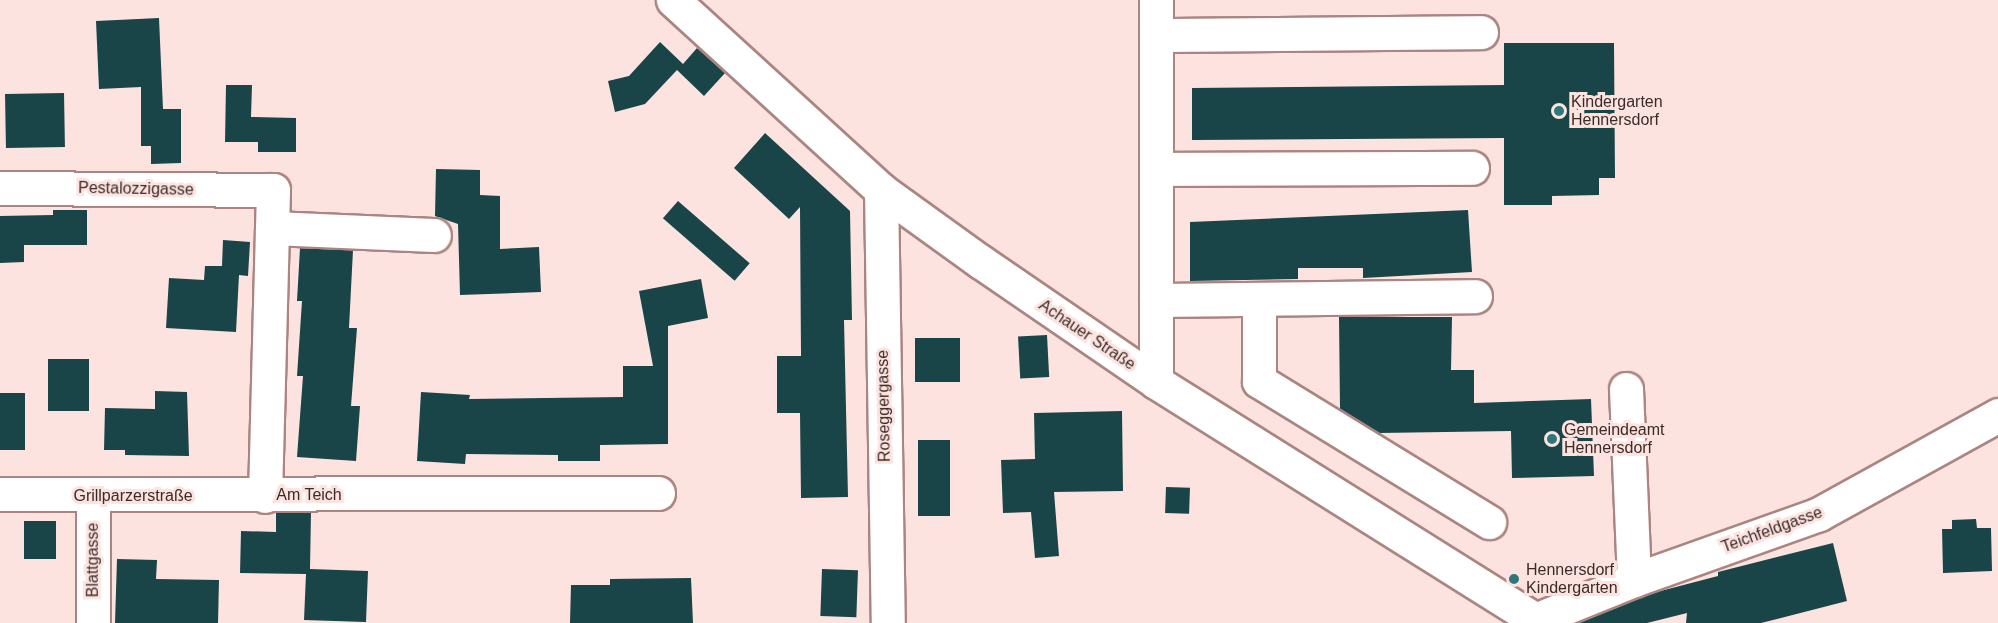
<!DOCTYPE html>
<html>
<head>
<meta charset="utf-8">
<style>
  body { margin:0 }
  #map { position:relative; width:1998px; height:623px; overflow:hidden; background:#fce3df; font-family:Helvetica,sans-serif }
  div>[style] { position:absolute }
  .building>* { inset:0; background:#194448; transform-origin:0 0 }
  .roads { filter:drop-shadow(2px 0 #ab8581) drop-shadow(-2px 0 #ab8581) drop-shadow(0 2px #ab8581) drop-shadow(0 -2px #ab8581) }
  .minor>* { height:33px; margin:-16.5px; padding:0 16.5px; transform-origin:16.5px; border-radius:16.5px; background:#fff }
  .dots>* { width:16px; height:16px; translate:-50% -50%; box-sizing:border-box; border:3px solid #fce3df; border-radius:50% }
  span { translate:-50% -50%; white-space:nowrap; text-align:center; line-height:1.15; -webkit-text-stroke:6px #fce3df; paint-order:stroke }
  .poi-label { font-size:16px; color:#3a2b29 }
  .left { translate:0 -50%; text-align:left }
  .street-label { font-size:16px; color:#3a2b29 }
</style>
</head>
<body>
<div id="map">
  <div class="building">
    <div style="clip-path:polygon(159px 18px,163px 109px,181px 109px,181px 163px,151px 164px,151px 146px,141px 146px,141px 87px,99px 89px,96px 21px)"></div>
    <div style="clip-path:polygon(660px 42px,683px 64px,697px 48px,725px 73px,704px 96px,677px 70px,645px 104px,615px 112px,608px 81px,629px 76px)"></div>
    <div style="clip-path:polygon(1504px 43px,1614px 43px,1615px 178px,1599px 178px,1599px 195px,1552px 196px,1552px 205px,1504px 205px,1504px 138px,1192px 140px,1192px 88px,1504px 85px)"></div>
    <div style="clip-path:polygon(226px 85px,252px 85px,251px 117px,296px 118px,296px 152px,258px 152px,258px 142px,225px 142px)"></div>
    <div style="left:64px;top:93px;width:54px;height:59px;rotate:89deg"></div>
    <div style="clip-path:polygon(765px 133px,850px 211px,852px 320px,844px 320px,848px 497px,801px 498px,800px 413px,777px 413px,777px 356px,801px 356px,800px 207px,789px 219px,734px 168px)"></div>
    <div style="clip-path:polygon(436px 169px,480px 170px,480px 195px,500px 196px,500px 249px,539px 247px,541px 292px,460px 295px,458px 224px,435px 216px)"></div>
    <div style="left:678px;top:201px;width:95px;height:23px;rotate:41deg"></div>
    <div style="clip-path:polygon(53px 210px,87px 210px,87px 245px,24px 245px,24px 262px,0 263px,0 216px,53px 215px)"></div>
    <div style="clip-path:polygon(1468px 210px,1472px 272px,1363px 278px,1363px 268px,1298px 268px,1298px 279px,1190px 281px,1190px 222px)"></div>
    <div style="clip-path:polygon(223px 240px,250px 242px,248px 276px,239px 275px,236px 332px,166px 328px,169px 278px,204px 280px,205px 266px,222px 266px)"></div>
    <div style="clip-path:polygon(300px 248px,353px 250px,349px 328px,357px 328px,351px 406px,360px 406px,356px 461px,297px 457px,303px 376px,297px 376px,302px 301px,297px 301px)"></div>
    <div style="clip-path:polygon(701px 279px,708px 318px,668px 326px,668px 444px,600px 445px,600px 461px,558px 461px,558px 455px,466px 454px,465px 464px,417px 461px,421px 392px,470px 395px,469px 399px,623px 397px,623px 366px,653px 366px,639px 291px)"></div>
    <div style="clip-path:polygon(1339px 317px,1452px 317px,1451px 370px,1474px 370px,1474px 403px,1591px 399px,1594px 476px,1512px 478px,1511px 431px,1379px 433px,1340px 409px)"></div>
    <div style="left:1047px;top:335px;width:42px;height:29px;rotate:87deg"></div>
    <div style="left:915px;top:338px;width:45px;height:44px"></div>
    <div style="left:48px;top:359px;width:41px;height:52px"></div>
    <div style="clip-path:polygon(155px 391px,187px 392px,189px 456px,125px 455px,125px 450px,104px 450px,105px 408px,155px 409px)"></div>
    <div style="left:0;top:393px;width:25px;height:57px"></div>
    <div style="clip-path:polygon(1122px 411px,1123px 491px,1054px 492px,1059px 556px,1035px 558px,1031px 512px,1003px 513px,1001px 460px,1035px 459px,1034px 413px)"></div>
    <div style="left:918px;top:440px;width:32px;height:76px"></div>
    <div style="left:1166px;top:487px;width:24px;height:26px;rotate:2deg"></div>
    <div style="clip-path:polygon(276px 512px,311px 512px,310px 569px,368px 571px,366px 622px,304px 620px,306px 574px,240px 573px,241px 531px,276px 532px)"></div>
    <div style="clip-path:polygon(1976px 519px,1977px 528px,1991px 528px,1992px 571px,1943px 573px,1942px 529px,1952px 529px,1952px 520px)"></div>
    <div style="left:24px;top:521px;width:32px;height:38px"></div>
    <div style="clip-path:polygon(1833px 543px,1847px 601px,1761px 623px,1686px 623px,1687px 613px,1647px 623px,1578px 623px,1653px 593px,1718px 576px,1718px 572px)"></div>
    <div style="clip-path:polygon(117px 559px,157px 560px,156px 579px,219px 580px,218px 623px,115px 623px)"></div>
    <div style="left:822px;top:569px;width:36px;height:47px;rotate:2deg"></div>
    <div style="clip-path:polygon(691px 578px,693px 623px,570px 623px,571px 585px,610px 585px,610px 579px)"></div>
  </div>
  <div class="roads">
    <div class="minor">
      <div style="left:673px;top:0;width:282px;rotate:42.4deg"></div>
      <div style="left:881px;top:190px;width:123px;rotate:35.8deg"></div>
      <div style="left:981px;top:262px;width:212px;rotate:34.4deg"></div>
      <div style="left:1156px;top:382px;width:448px;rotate:32.1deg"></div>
      <div style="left:1156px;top:0;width:382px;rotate:90deg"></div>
      <div style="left:1156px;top:35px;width:325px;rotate:-0.5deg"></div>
      <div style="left:1156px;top:169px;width:316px;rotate:-0.2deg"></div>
      <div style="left:0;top:188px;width:273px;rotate:0.4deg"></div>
      <div style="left:273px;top:190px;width:306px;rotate:91.5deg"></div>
      <div style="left:881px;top:190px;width:433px;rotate:89.1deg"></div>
      <div style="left:272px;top:228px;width:162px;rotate:2.5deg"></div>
      <div style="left:1259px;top:299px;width:82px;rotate:90deg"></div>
      <div style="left:1259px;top:381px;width:270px;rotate:31.5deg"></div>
      <div style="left:1156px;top:300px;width:319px;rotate:-0.7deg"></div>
      <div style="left:1626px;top:389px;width:191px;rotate:87.6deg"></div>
      <div style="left:0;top:494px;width:658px;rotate:-0.09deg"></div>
      <div style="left:1535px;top:620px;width:107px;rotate:-22deg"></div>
      <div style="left:1634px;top:580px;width:196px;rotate:-19.6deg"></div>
      <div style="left:1819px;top:514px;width:205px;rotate:-28.9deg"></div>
      <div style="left:93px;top:623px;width:126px;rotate:-90deg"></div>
    </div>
  </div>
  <div class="dots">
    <div style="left:1559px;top:111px;background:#2d777c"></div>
    <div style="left:1552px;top:439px;background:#2d777c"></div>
    <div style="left:1514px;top:579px;background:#2d777c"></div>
  </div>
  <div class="poi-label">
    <span class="left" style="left:1571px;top:111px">Kindergarten<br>Hennersdorf</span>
    <span class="left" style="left:1564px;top:439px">Gemeindeamt<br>Hennersdorf</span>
    <span class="left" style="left:1526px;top:579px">Hennersdorf<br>Kindergarten</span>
  </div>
  <div class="street-label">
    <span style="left:136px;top:189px;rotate:1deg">Pestalozzigasse</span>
    <span style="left:1087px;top:335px;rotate:34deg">Achauer Straße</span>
    <span style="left:884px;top:406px;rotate:-91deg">Roseggergasse</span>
    <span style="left:309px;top:495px">Am Teich</span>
    <span style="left:133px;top:496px">Grillparzerstraße</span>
    <span style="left:1772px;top:530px;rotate:-20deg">Teichfeldgasse</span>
    <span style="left:93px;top:560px;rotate:-90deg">Blattgasse</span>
  </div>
</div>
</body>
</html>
